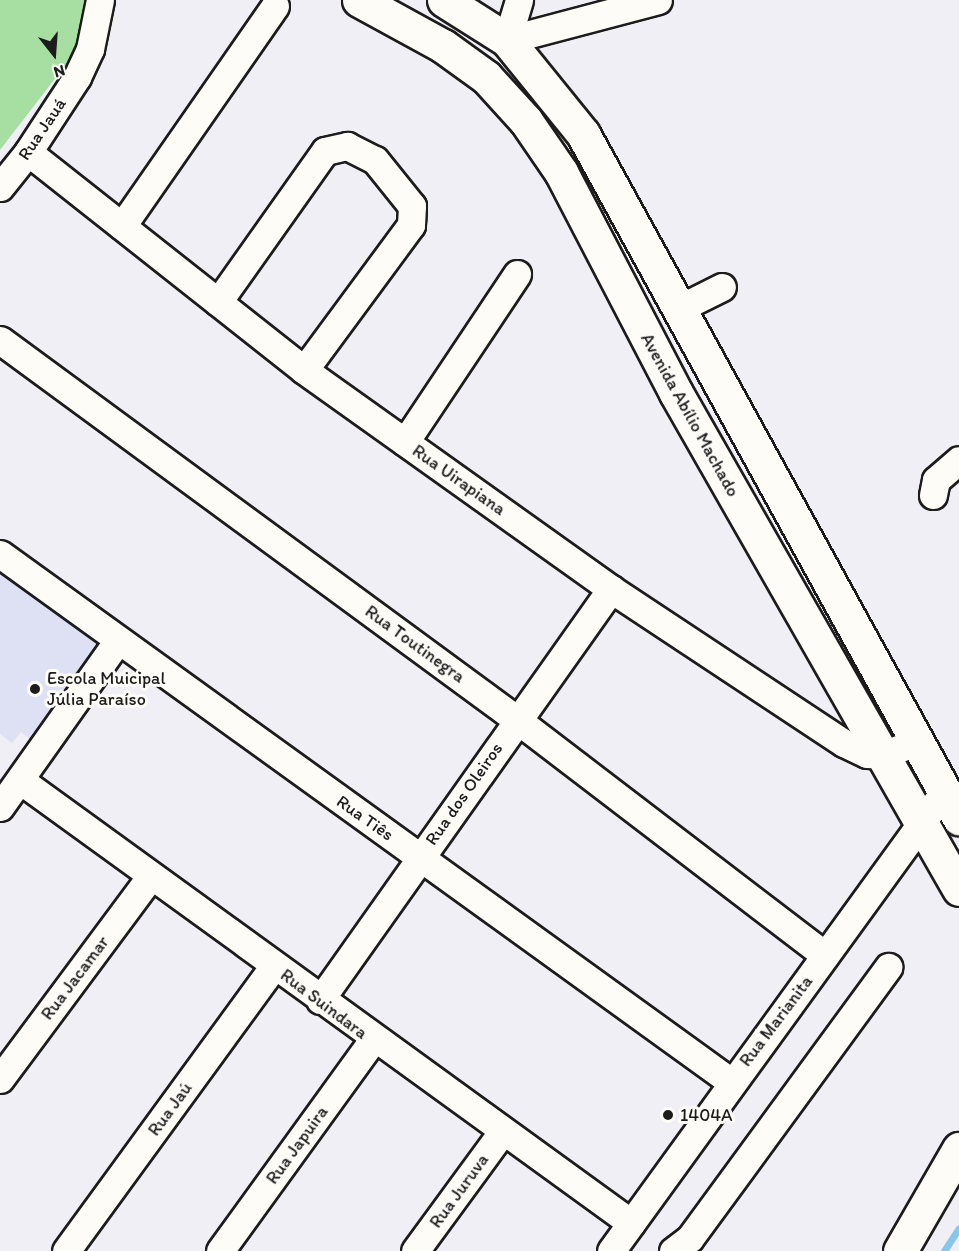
<!DOCTYPE html>
<html>
<head>
<meta charset="utf-8">
<style>
  body { margin:0 }
  #map { position:relative; width:959px; height:1251px; overflow:hidden; background:#efeff5; font-family:Itim,sans-serif }
  div>[style] { position:absolute }
  .built>* { inset:0; background:#dee0f3 }
  .green>* { inset:0; background:#a7dea1 }
  .stream>* { height:7px; margin:-3.5px; padding:0 3.5px; transform-origin:3.5px; border-radius:3.5px; background:#88c7e9 }
  .roads { filter:drop-shadow(2px 0 #1c1c1c) drop-shadow(-2px 0 #1c1c1c) drop-shadow(0 2px #1c1c1c) drop-shadow(0 -2px #1c1c1c) }
  .minor>* { height:27px; margin:-13.5px; padding:0 13.5px; transform-origin:13.5px; border-radius:13.5px; background:#fdfcf7 }
  .major>* { height:33px; margin:-16.5px; padding:0 16.5px; transform-origin:16.5px; border-radius:16.5px; background:#fdfcf7 }
  .dots>* { width:16px; height:16px; translate:-50% -50%; box-sizing:border-box; border:3px solid #fdfcf7; border-radius:50% }
  span { translate:-50% -50%; white-space:nowrap; text-align:center; line-height:1.15; -webkit-text-stroke:6px #fdfcf7; paint-order:stroke }
  .street-label { font-size:18px; color:#1c1c1c }
  .poi-label { font-size:18px; color:#1c1c1c }
  .left { translate:0 -50%; text-align:left }
  .north { position:absolute; left:24px; top:24px; width:60px; height:60px; -webkit-text-stroke:4px #fdfcf7; paint-order:stroke; rotate:163deg; font-size:16px; font-weight:700; line-height:24px; text-align:center; color:#1c1c1c }
  .north::after { content:''; display:block; margin:auto; width:21px; height:27px; background:#1c1c1c; clip-path:polygon(50% 0,100% 100%,50% 72%,0 100%) }
</style>
</head>
<body>
<div id="map">
  <div class="built">
    <div style="clip-path:polygon(0 569px,103px 645px,31px 740px,21px 732px,12px 743px,0 734px)"></div>
  </div>
  <div class="green">
    <div style="clip-path:polygon(0 0,88px 0,77px 50px,0 150px)"></div>
  </div>
  <div class="stream">
    <div style="left:944px;top:1251px;width:27px;rotate:-57deg"></div>
  </div>
  <div class="roads">
    <div class="minor">
      <div style="left:507px;top:40px;width:156px;rotate:-14.8deg"></div>
      <div style="left:507px;top:40px;width:42px;rotate:-73.3deg"></div>
      <div style="left:28px;top:152px;width:352px;rotate:38.3deg"></div>
      <div style="left:304px;top:370px;width:377px;rotate:35.5deg"></div>
      <div style="left:611px;top:589px;width:279px;rotate:33.5deg"></div>
      <div style="left:844px;top:743px;width:25px;rotate:26deg"></div>
      <div style="left:867px;top:754px;width:17px;rotate:3deg"></div>
      <div style="left:884px;top:755px;width:33px;rotate:-23deg"></div>
      <div style="left:0;top:187px;width:45px;rotate:-51.3deg"></div>
      <div style="left:28px;top:152px;width:90px;rotate:-56.8deg"></div>
      <div style="left:77px;top:77px;width:31px;rotate:-65deg"></div>
      <div style="left:90px;top:49px;width:50px;rotate:-78.5deg"></div>
      <div style="left:122px;top:226px;width:268px;rotate:-55.2deg"></div>
      <div style="left:218px;top:302px;width:185px;rotate:-54.7deg"></div>
      <div style="left:325px;top:151px;width:23px;rotate:-13deg"></div>
      <div style="left:347px;top:146px;width:31px;rotate:27deg"></div>
      <div style="left:375px;top:160px;width:59px;rotate:51.2deg"></div>
      <div style="left:412px;top:206px;width:19px;rotate:93deg"></div>
      <div style="left:411px;top:225px;width:180px;rotate:126.4deg"></div>
      <div style="left:678px;top:309px;width:49px;rotate:-26.6deg"></div>
      <div style="left:0;top:340px;width:640px;rotate:36.3deg"></div>
      <div style="left:516px;top:719px;width:389px;rotate:37.4deg"></div>
      <div style="left:405px;top:442px;width:202px;rotate:-56.3deg"></div>
      <div style="left:933px;top:495px;width:15px;rotate:-79deg"></div>
      <div style="left:936px;top:480px;width:30px;rotate:-41deg"></div>
      <div style="left:0;top:554px;width:900px;rotate:35.83deg"></div>
      <div style="left:20px;top:780px;width:755px;rotate:35.94deg"></div>
      <div style="left:0;top:807px;width:202px;rotate:-54.7deg"></div>
      <div style="left:320px;top:1000px;width:504px;rotate:-54.7deg"></div>
      <div style="left:0;top:1079px;width:252px;rotate:-53.4deg"></div>
      <div style="left:66px;top:1251px;width:353px;rotate:-53.9deg"></div>
      <div style="left:220px;top:1251px;width:261px;rotate:-54.1deg"></div>
      <div style="left:415px;top:1251px;width:147px;rotate:-53.8deg"></div>
      <div style="left:611px;top:1251px;width:566px;rotate:-54.06deg"></div>
      <div style="left:673px;top:1251px;width:21px;rotate:-37deg"></div>
      <div style="left:690px;top:1238px;width:336px;rotate:-53.8deg"></div>
    </div>
    <div class="major">
      <div style="left:359px;top:0;width:96px;rotate:28.7deg"></div>
      <div style="left:443px;top:46px;width:53px;rotate:35.8deg"></div>
      <div style="left:486px;top:77px;width:59px;rotate:47.7deg"></div>
      <div style="left:526px;top:121px;width:62px;rotate:55.5deg"></div>
      <div style="left:561px;top:172px;width:249px;rotate:62.5deg"></div>
      <div style="left:676px;top:393px;width:571px;rotate:60.29deg"></div>
      <div style="left:444px;top:0;width:75px;rotate:32.4deg"></div>
      <div style="left:507px;top:40px;width:121px;rotate:51deg"></div>
      <div style="left:583px;top:134px;width:781px;rotate:61.2deg"></div>
      <div style="left:900px;top:1251px;width:118px;rotate:-60deg"></div>
    </div>
  </div>
  <div class="dots">
    <div style="left:35px;top:689px;background:#1c1c1c"></div>
    <div style="left:668px;top:1115px;background:#1c1c1c"></div>
  </div>
  <div class="street-label">
    <span style="left:42px;top:129px;rotate:-56deg">Rua Jauá</span>
    <span style="left:690px;top:415px;rotate:61deg">Avenida Abílio Machado</span>
    <span style="left:459px;top:480px;rotate:35deg">Rua Uirapiana</span>
    <span style="left:415px;top:644px;rotate:36deg">Rua Toutinegra</span>
    <span style="left:464px;top:794px;rotate:-55deg">Rua dos Oleiros</span>
    <span style="left:365px;top:818px;rotate:35deg">Rua Tiês</span>
    <span style="left:75px;top:978px;rotate:-53deg">Rua Jacamar</span>
    <span style="left:324px;top:1004px;rotate:37deg">Rua Suindara</span>
    <span style="left:776px;top:1021px;rotate:-53deg">Rua Marianita</span>
    <span style="left:170px;top:1109px;rotate:-54deg">Rua Jaú</span>
    <span style="left:297px;top:1145px;rotate:-54deg">Rua Japuira</span>
    <span style="left:459px;top:1191px;rotate:-54deg">Rua Juruva</span>
  </div>
  <div class="poi-label">
    <span class="left" style="left:47px;top:689px">Escola Muicipal<br>Júlia Paraíso</span>
    <span class="left" style="left:680px;top:1115px">1404A</span>
  </div>
  <div class="north">N</div>
</div>
</body>
</html>
